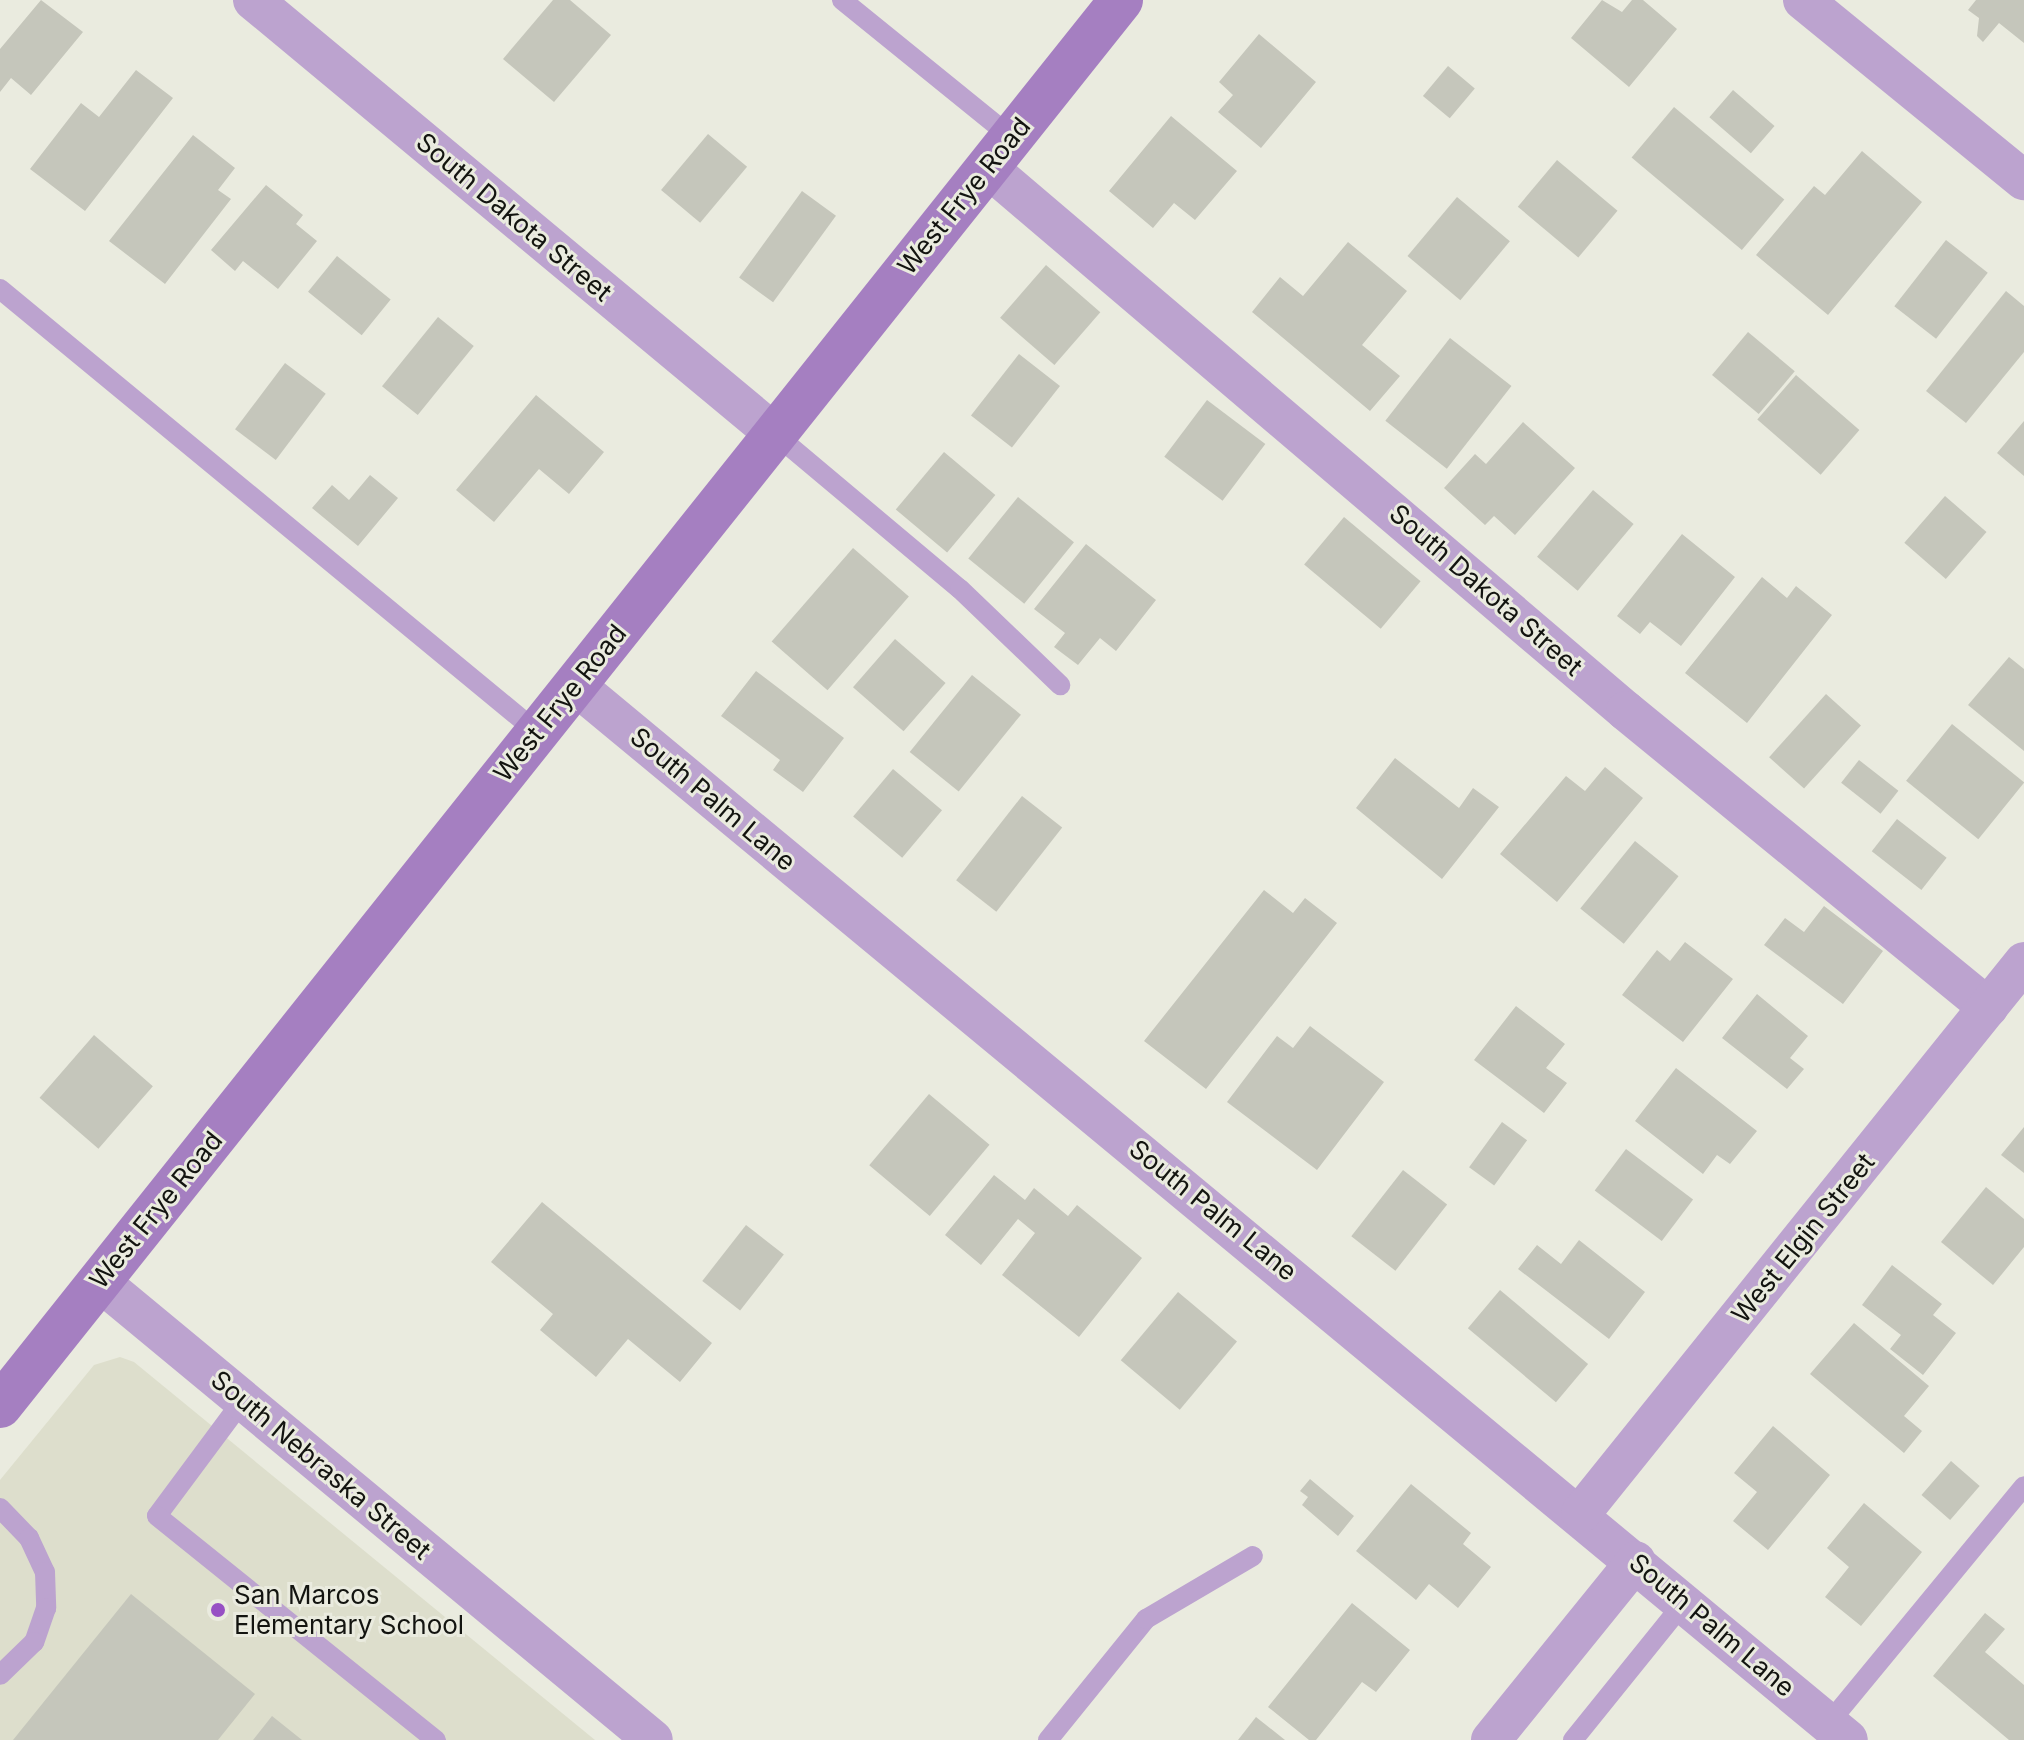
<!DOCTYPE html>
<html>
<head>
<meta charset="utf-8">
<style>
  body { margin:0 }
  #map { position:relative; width:2024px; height:1740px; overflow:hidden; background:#eaebdf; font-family:Inter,sans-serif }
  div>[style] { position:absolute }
  .built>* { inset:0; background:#dddecc }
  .building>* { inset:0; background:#c5c6bb; transform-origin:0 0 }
  .lane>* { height:20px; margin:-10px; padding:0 10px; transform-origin:10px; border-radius:10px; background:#bca3cf }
  .street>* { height:40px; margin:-20px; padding:0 20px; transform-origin:20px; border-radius:20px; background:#bca3cf }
  .secondary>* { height:44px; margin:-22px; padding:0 22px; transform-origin:22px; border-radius:22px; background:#a57fc1 }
  .dots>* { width:22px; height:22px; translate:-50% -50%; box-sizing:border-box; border:4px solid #eaebdf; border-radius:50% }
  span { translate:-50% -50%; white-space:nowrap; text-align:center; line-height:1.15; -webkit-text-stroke:6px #eaebdf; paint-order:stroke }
  .street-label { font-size:26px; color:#131410 }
  .poi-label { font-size:26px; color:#131410 }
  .left { translate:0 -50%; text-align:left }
</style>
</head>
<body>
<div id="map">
  <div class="built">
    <div style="clip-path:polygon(120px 1357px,134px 1362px,595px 1740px,0 1740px,0 1480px,94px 1365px)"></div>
  </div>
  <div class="building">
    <div style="clip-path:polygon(41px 0,83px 32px,31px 95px,11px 78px,0 92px,0 49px)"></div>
    <div style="clip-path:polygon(553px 0,570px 0,611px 35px,554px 102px,503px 59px)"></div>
    <div style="clip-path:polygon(1602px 0,1622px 12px,1632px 0,1643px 0,1677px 29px,1629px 87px,1571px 38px)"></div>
    <div style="clip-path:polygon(1976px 0,2024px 0,2024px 43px,1999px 23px,1983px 42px,1977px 36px,1979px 18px,1968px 10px)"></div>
    <div style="clip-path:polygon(1259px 34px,1316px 82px,1261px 148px,1218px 112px,1233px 95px,1219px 82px)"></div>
    <div style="left:1448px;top:66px;width:35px;height:39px;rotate:40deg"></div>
    <div style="clip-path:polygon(136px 70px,173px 98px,85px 211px,30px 169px,81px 103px,99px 117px)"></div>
    <div style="left:1733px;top:90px;width:55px;height:36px;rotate:41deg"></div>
    <div style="left:1674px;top:107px;width:144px;height:66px;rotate:40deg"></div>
    <div style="clip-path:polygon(1171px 116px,1237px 171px,1195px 220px,1174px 203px,1153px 228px,1109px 191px)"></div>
    <div style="left:708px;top:134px;width:51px;height:73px;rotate:40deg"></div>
    <div style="clip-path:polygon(193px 135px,235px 168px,218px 190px,231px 199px,165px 284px,109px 241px)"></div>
    <div style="clip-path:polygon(1862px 151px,1922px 202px,1828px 315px,1756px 255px,1814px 186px,1825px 195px)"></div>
    <div style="left:1557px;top:160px;width:79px;height:61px;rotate:40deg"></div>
    <div style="clip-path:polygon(266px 185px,303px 215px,296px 224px,317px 241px,278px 289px,243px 261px,235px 271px,211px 250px)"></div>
    <div style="left:802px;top:191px;width:42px;height:107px;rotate:36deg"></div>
    <div style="left:1457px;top:197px;width:69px;height:77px;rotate:40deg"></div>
    <div style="left:1946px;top:240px;width:53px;height:84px;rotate:38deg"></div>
    <div style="clip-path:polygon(1348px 242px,1407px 291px,1362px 345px,1400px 376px,1370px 411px,1252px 312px,1280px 277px,1303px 296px)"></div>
    <div style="left:337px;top:256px;width:69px;height:46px;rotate:39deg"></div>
    <div style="left:1046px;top:265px;width:72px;height:70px;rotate:41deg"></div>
    <div style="clip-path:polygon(2006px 291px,2024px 306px,2024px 352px,1966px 423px,1926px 391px)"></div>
    <div style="left:438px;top:317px;width:46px;height:89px;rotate:39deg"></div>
    <div style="left:1748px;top:332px;width:61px;height:56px;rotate:40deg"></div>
    <div style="left:1450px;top:338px;width:78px;height:105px;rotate:38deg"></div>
    <div style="left:1019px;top:354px;width:52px;height:78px;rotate:38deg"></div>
    <div style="left:285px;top:363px;width:51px;height:83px;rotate:37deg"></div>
    <div style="left:1796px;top:375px;width:84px;height:59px;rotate:41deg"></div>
    <div style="clip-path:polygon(536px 395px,604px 452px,569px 494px,539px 469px,494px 522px,456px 490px)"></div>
    <div style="left:1207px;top:400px;width:73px;height:71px;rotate:37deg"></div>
    <div style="clip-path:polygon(2024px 421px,2024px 476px,1997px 453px)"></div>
    <div style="clip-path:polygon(1523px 422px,1575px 468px,1515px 535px,1494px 516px,1485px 525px,1444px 488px,1475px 454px,1486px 464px)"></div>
    <div style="left:944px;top:452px;width:67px;height:75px;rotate:40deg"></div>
    <div style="clip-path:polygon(370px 475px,398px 498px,358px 546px,312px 508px,332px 485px,349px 500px)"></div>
    <div style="left:1593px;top:490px;width:53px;height:87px;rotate:40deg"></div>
    <div style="left:1945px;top:496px;width:55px;height:62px;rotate:41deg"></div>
    <div style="left:1018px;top:497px;width:72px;height:79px;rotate:39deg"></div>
    <div style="left:1344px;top:517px;width:100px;height:62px;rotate:40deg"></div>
    <div style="clip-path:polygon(1682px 534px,1735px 577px,1681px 646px,1650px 622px,1640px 634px,1617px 616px)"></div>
    <div style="clip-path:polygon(1086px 544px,1156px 600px,1116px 651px,1100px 638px,1078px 665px,1054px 647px,1065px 633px,1034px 609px)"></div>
    <div style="left:853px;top:548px;width:74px;height:124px;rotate:41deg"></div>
    <div style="clip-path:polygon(1762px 577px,1787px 598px,1796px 586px,1832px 615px,1747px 723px,1685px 673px)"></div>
    <div style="left:895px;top:639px;width:67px;height:64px;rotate:41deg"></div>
    <div style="clip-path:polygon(2009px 657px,2024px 669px,2024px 751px,1968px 705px)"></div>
    <div style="clip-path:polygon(756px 671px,844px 738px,803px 792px,773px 770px,780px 760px,721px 716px)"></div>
    <div style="left:972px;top:675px;width:63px;height:99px;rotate:39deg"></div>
    <div style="left:1826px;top:694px;width:47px;height:85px;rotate:42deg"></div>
    <div style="left:1952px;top:724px;width:93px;height:73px;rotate:39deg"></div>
    <div style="clip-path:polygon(1395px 758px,1459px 808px,1473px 788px,1499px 807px,1442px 879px,1356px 808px)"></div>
    <div style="left:1859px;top:760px;width:50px;height:29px;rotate:38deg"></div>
    <div style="clip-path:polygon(1605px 767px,1643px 798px,1557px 902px,1500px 854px,1566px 776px,1585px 791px)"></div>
    <div style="left:893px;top:769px;width:64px;height:62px;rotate:40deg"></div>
    <div style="left:1022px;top:796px;width:51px;height:107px;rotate:38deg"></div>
    <div style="left:1897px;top:819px;width:63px;height:41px;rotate:38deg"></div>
    <div style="left:1635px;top:841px;width:56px;height:87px;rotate:39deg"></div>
    <div style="clip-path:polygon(1264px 890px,1293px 913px,1305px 898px,1337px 923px,1206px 1089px,1144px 1041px)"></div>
    <div style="clip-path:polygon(1824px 906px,1883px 951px,1843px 1004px,1764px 945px,1785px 918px,1804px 932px)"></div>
    <div style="clip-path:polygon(1685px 942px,1733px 979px,1683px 1042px,1622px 995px,1657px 950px,1670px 961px)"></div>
    <div style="clip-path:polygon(1757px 994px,1808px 1036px,1790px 1058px,1804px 1069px,1787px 1089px,1722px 1038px)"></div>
    <div style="clip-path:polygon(1516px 1006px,1565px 1044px,1546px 1068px,1567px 1083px,1544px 1113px,1474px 1060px)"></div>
    <div style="clip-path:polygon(1310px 1026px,1384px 1082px,1317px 1170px,1227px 1102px,1277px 1036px,1293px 1048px)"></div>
    <div style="left:94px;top:1035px;width:78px;height:83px;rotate:41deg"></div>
    <div style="clip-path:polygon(1676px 1068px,1757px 1131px,1730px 1164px,1717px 1155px,1703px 1174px,1635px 1121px)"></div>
    <div style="left:929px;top:1094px;width:79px;height:93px;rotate:40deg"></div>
    <div style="left:1502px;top:1122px;width:31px;height:56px;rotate:36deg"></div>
    <div style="clip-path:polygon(2024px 1127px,2024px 1173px,2001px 1155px)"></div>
    <div style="left:1626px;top:1149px;width:84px;height:52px;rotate:37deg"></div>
    <div style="left:1403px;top:1170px;width:56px;height:84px;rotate:38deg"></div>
    <div style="clip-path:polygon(994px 1175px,1025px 1200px,1034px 1188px,1068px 1216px,1077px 1205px,1142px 1258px,1079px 1337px,1002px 1275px,1035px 1233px,1018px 1219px,981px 1265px,945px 1235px)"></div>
    <div style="clip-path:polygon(1986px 1187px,2024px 1219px,2024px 1247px,1993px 1285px,1941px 1242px)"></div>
    <div style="clip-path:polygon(542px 1202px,712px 1343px,680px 1382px,628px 1339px,596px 1377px,540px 1330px,553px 1314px,491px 1262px)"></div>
    <div style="left:746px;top:1225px;width:48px;height:71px;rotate:38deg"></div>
    <div style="clip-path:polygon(1579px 1240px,1645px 1292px,1609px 1339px,1518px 1269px,1537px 1245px,1561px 1264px)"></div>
    <div style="clip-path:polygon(1892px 1265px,1942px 1304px,1933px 1315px,1956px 1333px,1923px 1375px,1890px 1349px,1901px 1335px,1862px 1305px)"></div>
    <div style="left:1500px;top:1290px;width:115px;height:50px;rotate:40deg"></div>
    <div style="left:1178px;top:1292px;width:77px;height:89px;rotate:40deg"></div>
    <div style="clip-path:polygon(1854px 1323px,1929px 1386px,1904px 1416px,1922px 1431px,1904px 1453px,1810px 1374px)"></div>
    <div style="clip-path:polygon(1773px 1426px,1830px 1475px,1768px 1550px,1733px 1521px,1757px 1492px,1734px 1473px)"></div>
    <div style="left:1951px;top:1461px;width:38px;height:45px;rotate:41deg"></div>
    <div style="clip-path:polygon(1310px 1479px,1354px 1516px,1338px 1536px,1302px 1505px,1308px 1497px,1300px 1491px)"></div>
    <div style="clip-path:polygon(1411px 1484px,1471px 1533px,1463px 1544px,1491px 1567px,1458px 1608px,1429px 1584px,1416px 1600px,1356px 1551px)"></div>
    <div style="clip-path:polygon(1864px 1503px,1922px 1552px,1861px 1626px,1825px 1597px,1849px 1567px,1827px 1548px)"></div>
    <div style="clip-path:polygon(131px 1594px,255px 1694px,218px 1740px,13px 1740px)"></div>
    <div style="clip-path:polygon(1352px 1603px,1410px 1650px,1376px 1692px,1362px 1682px,1316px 1740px,1309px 1740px,1268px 1707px)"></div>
    <div style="clip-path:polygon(1985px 1613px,2005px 1629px,1985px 1652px,2024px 1685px,2024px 1740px,2009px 1740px,1933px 1676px)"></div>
    <div style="clip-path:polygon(272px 1716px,302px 1740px,253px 1740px)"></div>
    <div style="clip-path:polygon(1256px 1717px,1285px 1740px,1238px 1740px)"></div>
  </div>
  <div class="lane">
    <div style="left:842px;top:0;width:218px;rotate:39deg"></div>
    <div style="left:0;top:289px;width:696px;rotate:39.52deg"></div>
    <div style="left:775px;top:434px;width:241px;rotate:40deg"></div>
    <div style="left:960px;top:589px;width:139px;rotate:43.8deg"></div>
    <div style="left:243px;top:1400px;width:144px;rotate:126.6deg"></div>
    <div style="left:157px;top:1516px;width:358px;rotate:38.8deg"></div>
    <div style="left:0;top:1508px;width:42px;rotate:46deg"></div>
    <div style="left:29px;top:1538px;width:38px;rotate:65deg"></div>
    <div style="left:45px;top:1572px;width:36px;rotate:88deg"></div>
    <div style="left:46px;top:1608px;width:36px;rotate:109deg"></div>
    <div style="left:34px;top:1642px;width:47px;rotate:135.9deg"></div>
    <div style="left:1828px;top:1724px;width:308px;rotate:-50.5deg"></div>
    <div style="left:1048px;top:1740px;width:156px;rotate:-51deg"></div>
    <div style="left:1146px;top:1619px;width:124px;rotate:-30.5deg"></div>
    <div style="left:1573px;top:1740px;width:179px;rotate:-51.1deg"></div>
  </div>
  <div class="street">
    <div style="left:253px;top:0;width:679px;rotate:39.74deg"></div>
    <div style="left:1803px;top:0;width:285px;rotate:39.2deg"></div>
    <div style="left:987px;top:167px;width:839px;rotate:40.41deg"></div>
    <div style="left:1626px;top:711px;width:468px;rotate:39.3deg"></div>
    <div style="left:575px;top:685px;width:1653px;rotate:39.65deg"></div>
    <div style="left:99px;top:1281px;width:719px;rotate:39.64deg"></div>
    <div style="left:1581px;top:1513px;width:707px;rotate:-51.2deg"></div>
    <div style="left:1491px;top:1740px;width:230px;rotate:-51deg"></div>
  </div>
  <div class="secondary">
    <div style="left:0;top:1406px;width:1798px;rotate:-51.43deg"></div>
  </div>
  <div class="dots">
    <div style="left:218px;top:1610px;background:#9750c4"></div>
  </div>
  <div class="street-label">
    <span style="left:964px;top:196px;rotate:-51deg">West Frye Road</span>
    <span style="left:514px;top:217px;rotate:40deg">South Dakota Street</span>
    <span style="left:1486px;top:590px;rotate:41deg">South Dakota Street</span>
    <span style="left:560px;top:703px;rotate:-51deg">West Frye Road</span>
    <span style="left:713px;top:799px;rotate:40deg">South Palm Lane</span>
    <span style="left:156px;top:1210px;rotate:-51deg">West Frye Road</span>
    <span style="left:1213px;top:1210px;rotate:39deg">South Palm Lane</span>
    <span style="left:1803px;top:1238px;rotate:-51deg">West Elgin Street</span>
    <span style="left:321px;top:1465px;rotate:40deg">South Nebraska Street</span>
    <span style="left:1712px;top:1625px;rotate:40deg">South Palm Lane</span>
  </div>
  <div class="poi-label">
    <span class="left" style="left:234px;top:1610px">San Marcos<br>Elementary School</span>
  </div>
</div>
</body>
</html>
